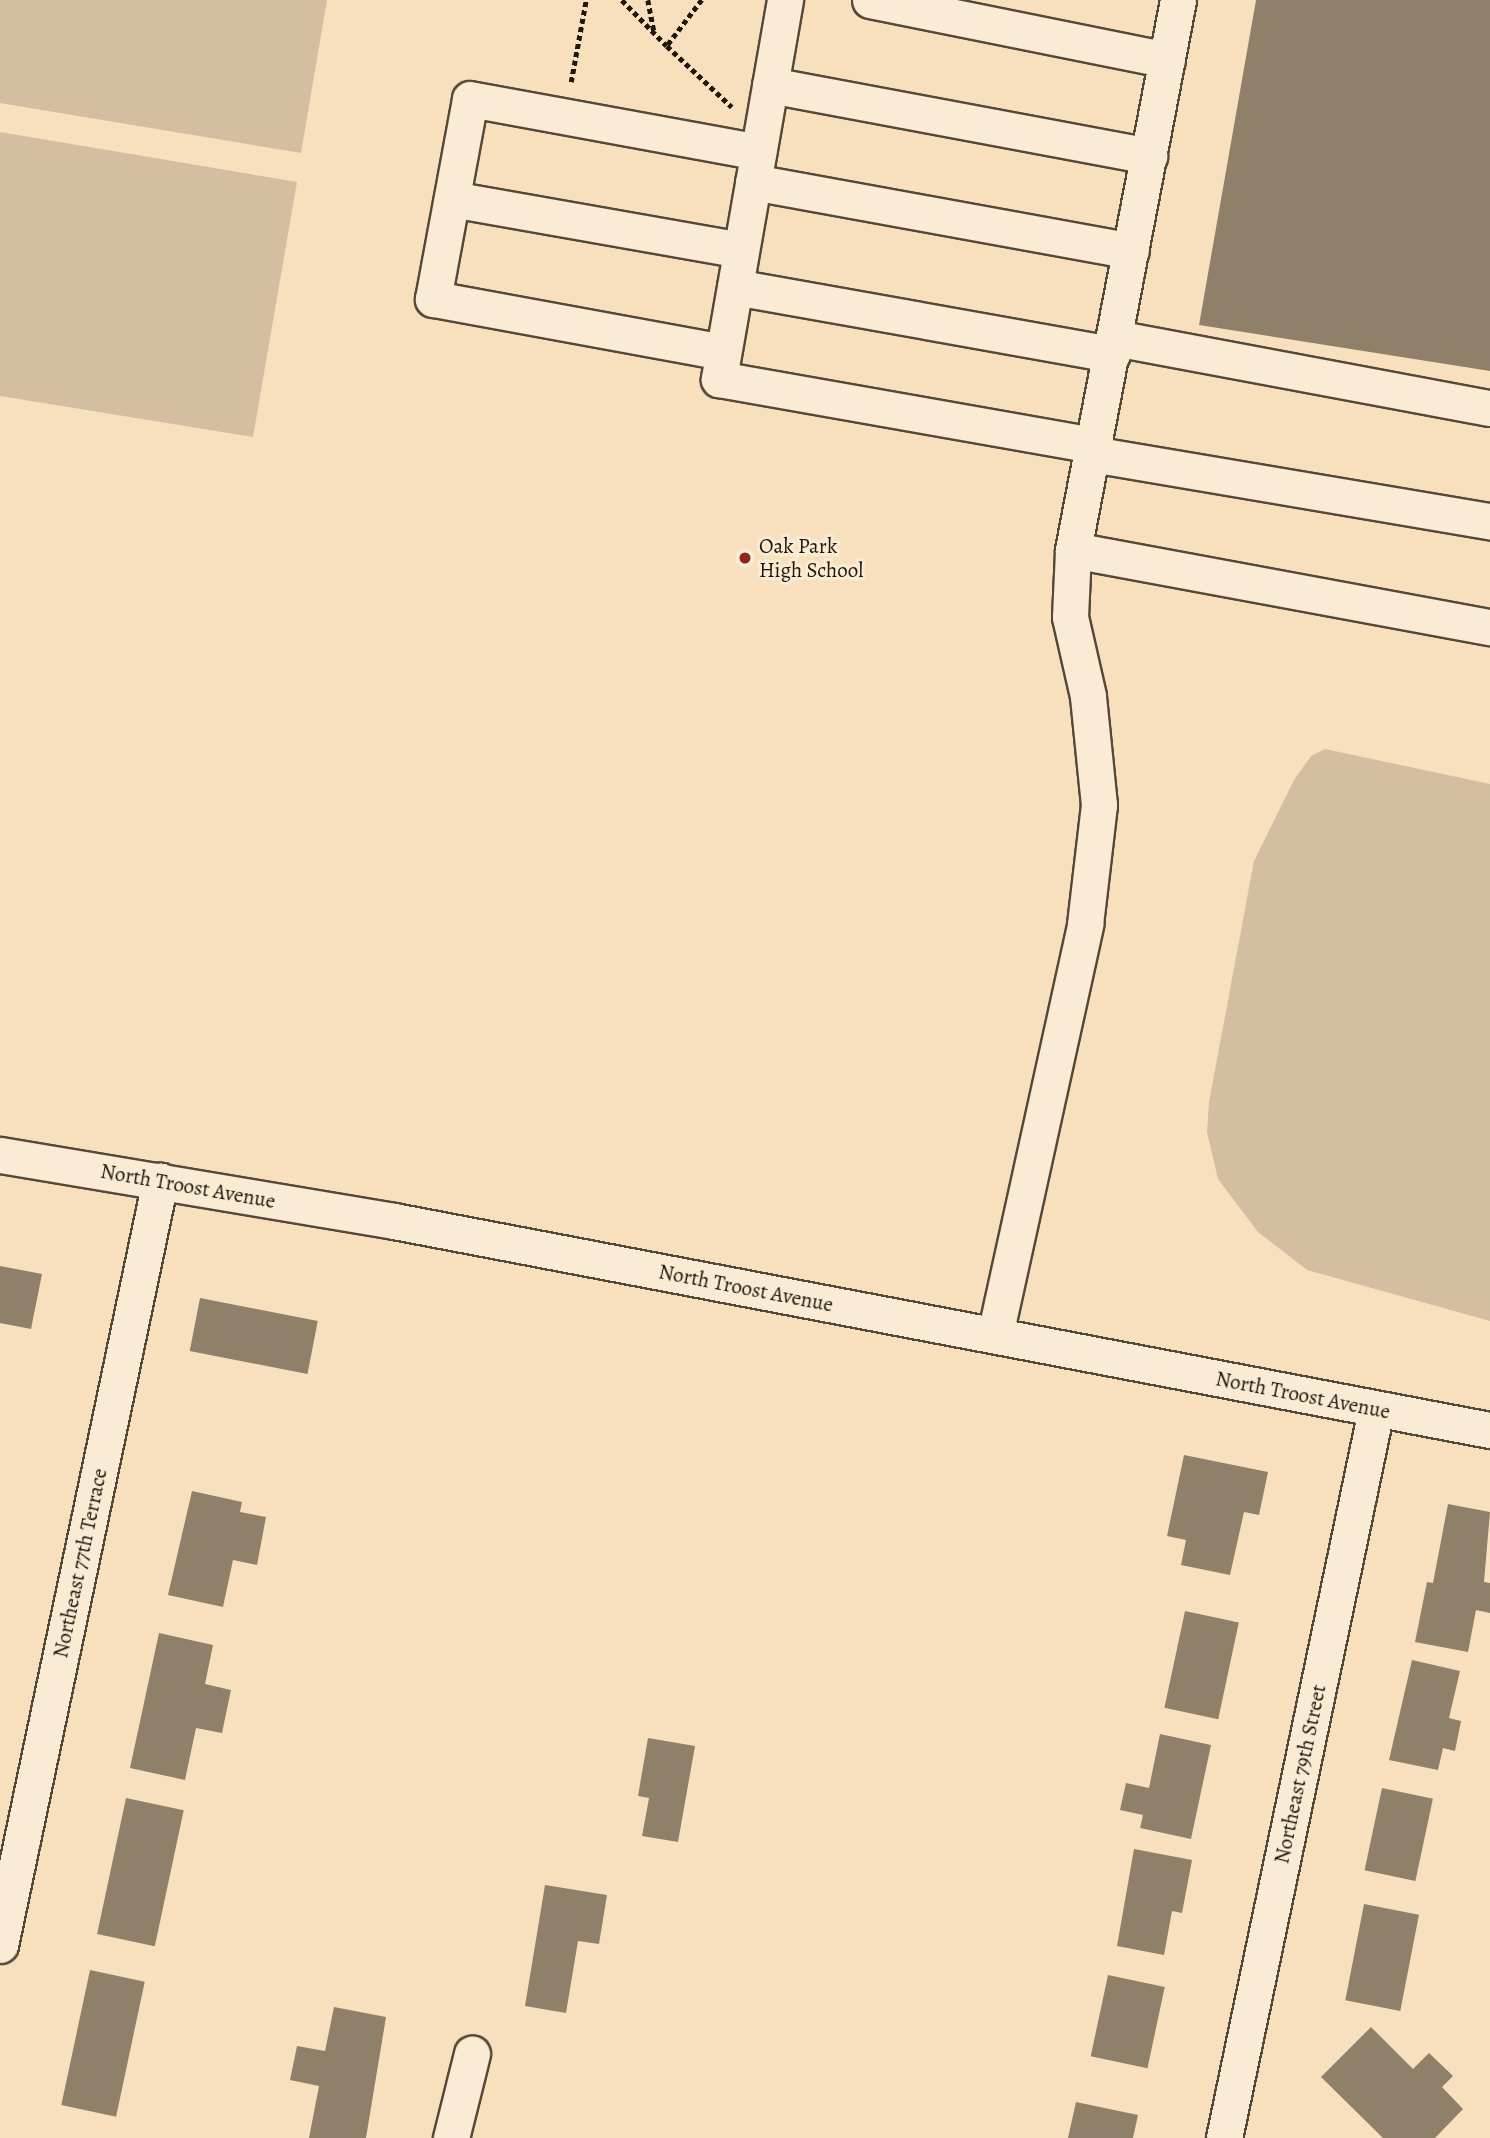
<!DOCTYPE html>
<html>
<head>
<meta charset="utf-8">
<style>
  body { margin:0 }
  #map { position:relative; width:1490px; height:2138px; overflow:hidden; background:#f8e0bf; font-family:Alegreya,serif }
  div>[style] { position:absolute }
  .green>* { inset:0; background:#d3bea1 }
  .building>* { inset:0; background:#8f8069; transform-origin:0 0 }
  .path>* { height:4.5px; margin-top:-2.25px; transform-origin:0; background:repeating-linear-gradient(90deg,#1e170c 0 5px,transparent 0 8.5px) }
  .roads { filter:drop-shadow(2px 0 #544939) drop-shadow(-2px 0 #544939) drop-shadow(0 2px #544939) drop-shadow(0 -2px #544939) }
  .minor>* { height:35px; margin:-17.5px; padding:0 17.5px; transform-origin:17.5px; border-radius:17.5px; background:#faebd5 }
  .dots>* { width:19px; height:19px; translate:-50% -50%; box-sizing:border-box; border:4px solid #faebd5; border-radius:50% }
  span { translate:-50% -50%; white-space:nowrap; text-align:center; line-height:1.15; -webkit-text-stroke:6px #faebd5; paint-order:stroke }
  .poi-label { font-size:21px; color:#1e170c }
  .left { translate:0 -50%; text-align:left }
  .street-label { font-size:21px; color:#1e170c }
</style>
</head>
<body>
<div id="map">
  <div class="green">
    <div style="clip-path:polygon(0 0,327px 0,301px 153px,0 103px)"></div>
    <div style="clip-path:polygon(0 132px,297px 182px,253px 437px,0 396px)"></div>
    <div style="clip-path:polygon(1325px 749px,1490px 784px,1490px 1321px,1307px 1270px,1258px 1232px,1218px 1179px,1207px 1132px,1209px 1102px,1254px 861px,1294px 780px,1311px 756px)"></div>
  </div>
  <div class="building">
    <div style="clip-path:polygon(1256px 0,1490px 0,1490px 371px,1199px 325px)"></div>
    <div style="clip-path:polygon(0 1266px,42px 1274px,31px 1329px,0 1323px)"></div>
    <div style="left:200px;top:1298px;width:120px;height:54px;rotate:11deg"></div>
    <div style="clip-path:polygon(1184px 1455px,1268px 1472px,1259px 1515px,1244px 1512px,1230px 1575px,1181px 1565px,1186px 1540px,1167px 1536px)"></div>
    <div style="clip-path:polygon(192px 1491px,242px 1502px,240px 1512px,266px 1517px,257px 1565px,233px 1560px,223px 1607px,168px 1595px)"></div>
    <div style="clip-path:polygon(1448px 1504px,1490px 1512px,1484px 1582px,1490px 1583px,1490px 1613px,1476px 1610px,1468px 1652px,1415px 1642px,1427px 1582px,1433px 1583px)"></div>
    <div style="left:1185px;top:1611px;width:55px;height:99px;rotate:12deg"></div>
    <div style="clip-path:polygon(159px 1633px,213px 1645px,205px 1684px,231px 1690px,222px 1733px,196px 1728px,185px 1780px,130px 1768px)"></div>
    <div style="clip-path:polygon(1412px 1660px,1460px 1671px,1449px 1718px,1461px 1721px,1455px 1751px,1443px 1748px,1438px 1770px,1389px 1760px)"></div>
    <div style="clip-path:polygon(1160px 1734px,1211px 1745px,1191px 1839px,1140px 1828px,1143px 1815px,1120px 1810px,1126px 1783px,1149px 1788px)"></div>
    <div style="clip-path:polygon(648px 1738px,695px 1746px,678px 1842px,642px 1836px,649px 1798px,638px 1796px)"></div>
    <div style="left:1382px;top:1788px;width:52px;height:84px;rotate:12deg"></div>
    <div style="left:126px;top:1798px;width:59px;height:139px;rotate:12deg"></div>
    <div style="clip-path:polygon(1134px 1849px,1192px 1860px,1182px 1913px,1172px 1911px,1164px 1955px,1117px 1946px)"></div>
    <div style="clip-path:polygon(545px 1885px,607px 1895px,599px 1944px,578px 1941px,566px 2013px,525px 2006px)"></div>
    <div style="left:1364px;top:1904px;width:56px;height:98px;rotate:11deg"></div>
    <div style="left:90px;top:1970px;width:56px;height:138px;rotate:12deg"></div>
    <div style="left:1108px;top:1975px;width:58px;height:83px;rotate:12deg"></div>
    <div style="clip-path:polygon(334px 2007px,386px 2017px,366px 2138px,309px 2138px,319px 2086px,290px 2080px,297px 2046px,325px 2051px)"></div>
    <div style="clip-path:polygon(1371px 2027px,1413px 2069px,1429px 2053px,1453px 2076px,1442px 2087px,1463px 2109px,1435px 2138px,1383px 2138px,1321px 2077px)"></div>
    <div style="clip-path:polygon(1076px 2102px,1138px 2115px,1133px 2138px,1068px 2138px)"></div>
  </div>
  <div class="path">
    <div style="left:622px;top:0;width:64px;rotate:45.6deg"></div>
    <div style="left:648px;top:0;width:33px;rotate:79deg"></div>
    <div style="left:702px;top:0;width:58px;rotate:127.3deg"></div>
    <div style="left:667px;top:46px;width:89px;rotate:43.2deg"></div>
    <div style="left:571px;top:82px;width:83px;rotate:-79.6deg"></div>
  </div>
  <div class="roads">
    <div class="minor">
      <div style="left:785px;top:0;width:385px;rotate:99.9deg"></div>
      <div style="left:719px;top:379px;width:381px;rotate:10deg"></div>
      <div style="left:870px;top:0;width:303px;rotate:11.4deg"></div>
      <div style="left:770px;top:85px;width:386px;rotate:10.6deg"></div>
      <div style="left:753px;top:182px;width:384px;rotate:10.3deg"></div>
      <div style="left:452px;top:199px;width:292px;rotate:10deg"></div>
      <div style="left:735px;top:287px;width:383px;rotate:10.1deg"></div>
      <div style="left:1115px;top:338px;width:381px;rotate:10.6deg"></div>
      <div style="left:723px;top:352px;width:295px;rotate:-169.6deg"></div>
      <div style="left:433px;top:299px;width:203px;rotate:-79.5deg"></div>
      <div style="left:470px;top:99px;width:293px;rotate:10.4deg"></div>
      <div style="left:1092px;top:454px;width:404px;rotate:9.6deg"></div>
      <div style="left:1073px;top:550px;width:424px;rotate:10.5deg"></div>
      <div style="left:0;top:1155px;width:399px;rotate:9.5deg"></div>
      <div style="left:394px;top:1221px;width:1116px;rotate:10.8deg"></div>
      <div style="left:995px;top:1335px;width:421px;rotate:-77.6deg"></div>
      <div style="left:1085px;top:924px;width:120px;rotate:-83.3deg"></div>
      <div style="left:1099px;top:805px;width:110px;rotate:-95.8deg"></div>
      <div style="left:1088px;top:696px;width:81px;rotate:-102.8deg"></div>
      <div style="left:1070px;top:617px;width:67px;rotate:-87.4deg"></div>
      <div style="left:1073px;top:550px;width:560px;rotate:-79.19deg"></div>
      <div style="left:0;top:1945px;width:781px;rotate:-78.17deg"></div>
      <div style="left:451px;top:2138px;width:87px;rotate:-76deg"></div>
      <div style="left:1224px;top:2138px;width:744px;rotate:-78.21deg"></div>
    </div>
  </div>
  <div class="dots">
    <div style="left:745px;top:558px;background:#8f2418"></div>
  </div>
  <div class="poi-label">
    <span class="left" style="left:759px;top:558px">Oak Park<br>High School</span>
  </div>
  <div class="street-label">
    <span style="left:188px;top:1186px;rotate:10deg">North Troost Avenue</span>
    <span style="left:746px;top:1288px;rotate:11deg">North Troost Avenue</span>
    <span style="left:1303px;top:1395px;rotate:11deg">North Troost Avenue</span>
    <span style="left:80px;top:1563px;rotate:-78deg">Northeast 77th Terrace</span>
    <span style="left:1300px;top:1774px;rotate:-78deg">Northeast 79th Street</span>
  </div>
</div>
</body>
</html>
